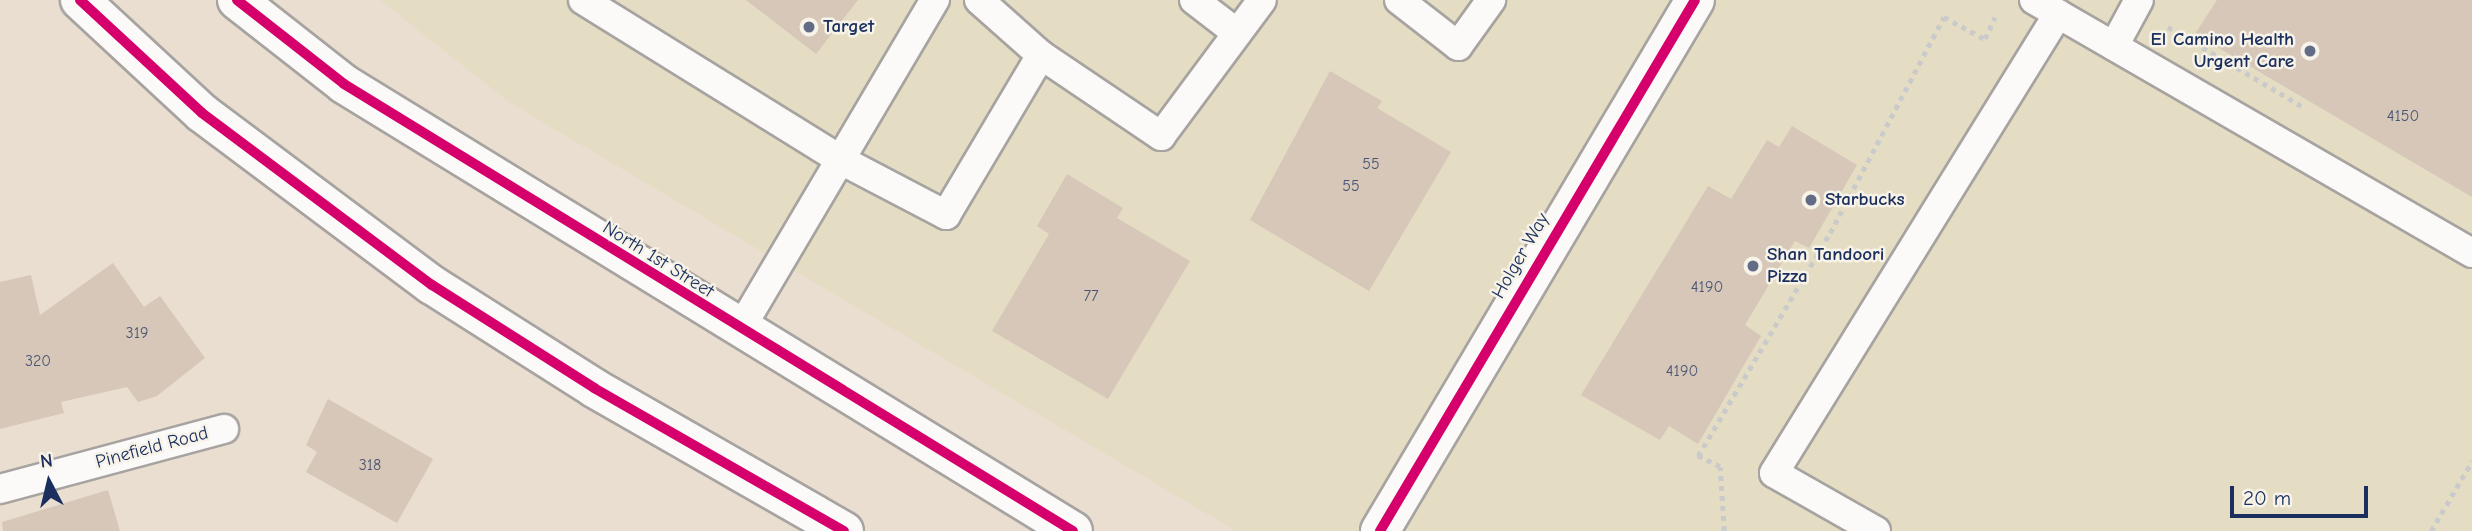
<!DOCTYPE html>
<html>
<head>
<meta charset="utf-8">
<style>
  body { margin:0 }
  #map { position:relative; width:2472px; height:531px; overflow:hidden; background:#eaded0; font-family:"Comic Neue",sans-serif }
  div>[style] { position:absolute }
  .built>* { inset:0; background:#e4ddc4 }
  .building>* { inset:0; background:#d6c7b8 }
  .path>* { height:4.5px; margin-top:-2.25px; transform-origin:0; background:repeating-linear-gradient(90deg,#cbcaca 0 5px,transparent 0 10px) }
  .roads { filter:drop-shadow(2px 0 #a7a3a0) drop-shadow(-2px 0 #a7a3a0) drop-shadow(0 2px #a7a3a0) drop-shadow(0 -2px #a7a3a0) }
  .service>* { height:28px; margin:-14px; padding:0 14px; transform-origin:14px; border-radius:14px; background:#fcfaf8 }
  .minor>* { height:38px; margin:-19px; padding:0 19px; transform-origin:19px; border-radius:19px; background:#fcfaf8 }
  .primary>* { height:38px; margin:-19px; padding:0 19px; transform-origin:19px; border-radius:19px; background:#fcfaf8 }
  .cycleway>* { height:10px; margin:-5px; padding:0 5px; transform-origin:5px; border-radius:5px; background:#d6006c }
  .dots>* { width:19px; height:19px; translate:-50% -50%; box-sizing:border-box; border:4px solid #f7f3e8; border-radius:50% }
  span { translate:-50% -50%; white-space:nowrap; text-align:center; line-height:1.15; -webkit-text-stroke:5px #f7f3e8; paint-order:stroke }
  .number-label { font-size:16px; color:#4a5574 }
  .number-label span { -webkit-text-stroke-width:0 }
  .poi-label { font-size:19px; color:#1b2f5e; font-weight:700 }
  .left { translate:0 -50%; text-align:left }
  .right { translate:-100% -50%; text-align:right }
  .street-label { font-size:19px; color:#1b2f5e }
  .north { position:absolute; left:14px; top:447px; width:70px; height:70px; -webkit-text-stroke:5px #f7f3e8; paint-order:stroke; rotate:353deg; font-size:19px; font-weight:700; line-height:28px; text-align:center; color:#1b2f5e }
  .north::after { content:''; display:block; margin:auto; width:24px; height:32px; background:#1b2f5e; clip-path:polygon(50% 0,100% 100%,50% 72%,0 100%) }
  .scale { position:absolute; left:2230px; top:486px; width:138px; height:32px; box-sizing:border-box; border:4px solid #1b2f5e; border-top:0; padding-left:9px; font-size:21px; line-height:24px; white-space:nowrap; color:#1b2f5e; -webkit-text-stroke:5px #f7f3e8; paint-order:stroke }
</style>
</head>
<body>
<div id="map">
  <div class="built">
    <div style="clip-path:polygon(380px 0,2472px 0,2472px 531px,1236px 531px,510px 103px)"></div>
  </div>
  <div class="building">
    <div style="clip-path:polygon(746px 0,858px 0,816px 54px)"></div>
    <div style="clip-path:polygon(2217px 0,2472px 0,2472px 197px,2195px 34px)"></div>
    <div style="clip-path:polygon(1330px 71px,1382px 101px,1377px 108px,1451px 152px,1369px 291px,1250px 220px)"></div>
    <div style="clip-path:polygon(1792px 126px,1857px 165px,1809px 248px,1795px 241px,1745px 325px,1761px 336px,1698px 444px,1669px 426px,1660px 440px,1581px 395px,1708px 186px,1731px 199px,1767px 140px,1779px 147px)"></div>
    <div style="clip-path:polygon(1067px 174px,1123px 208px,1117px 218px,1190px 261px,1108px 399px,992px 331px,1049px 234px,1037px 226px)"></div>
    <div style="clip-path:polygon(113px 263px,144px 307px,160px 296px,205px 358px,157px 396px,138px 402px,127px 387px,61px 402px,64px 413px,0 429px,0 282px,31px 275px,40px 315px)"></div>
    <div style="clip-path:polygon(328px 399px,433px 459px,397px 523px,306px 472px,317px 452px,306px 445px)"></div>
    <div style="clip-path:polygon(108px 490px,120px 531px,3px 531px,2px 522px)"></div>
  </div>
  <div class="path">
    <div style="left:2168px;top:27px;width:159px;rotate:30.6deg"></div>
    <div style="left:1724px;top:531px;width:64px;rotate:-93.6deg"></div>
    <div style="left:1720px;top:467px;width:25px;rotate:-153deg"></div>
    <div style="left:1698px;top:456px;width:259px;rotate:-59.4deg"></div>
    <div style="left:1830px;top:233px;width:244px;rotate:-62.2deg"></div>
    <div style="left:1944px;top:17px;width:47px;rotate:28.2deg"></div>
    <div style="left:1985px;top:39px;width:24px;rotate:-66deg"></div>
    <div style="left:2431px;top:531px;width:81px;rotate:-59.6deg"></div>
  </div>
  <div class="roads">
    <div class="service">
      <div style="left:583px;top:0;width:301px;rotate:31.8deg"></div>
      <div style="left:839px;top:159px;width:121px;rotate:27.6deg"></div>
      <div style="left:946px;top:215px;width:186px;rotate:-59.3deg"></div>
      <div style="left:979px;top:0;width:83px;rotate:41.6deg"></div>
      <div style="left:1041px;top:55px;width:145px;rotate:34deg"></div>
      <div style="left:1161px;top:136px;width:169px;rotate:-53.4deg"></div>
      <div style="left:1194px;top:0;width:54px;rotate:37.5deg"></div>
      <div style="left:1399px;top:0;width:75px;rotate:37.9deg"></div>
      <div style="left:1458px;top:46px;width:57px;rotate:-54.3deg"></div>
      <div style="left:2034px;top:0;width:506px;rotate:30.01deg"></div>
      <div style="left:2114px;top:46px;width:52px;rotate:-61.5deg"></div>
      <div style="left:739px;top:331px;width:385px;rotate:-59.4deg"></div>
      <div style="left:0;top:489px;width:232px;rotate:-15deg"></div>
      <div style="left:1876px;top:531px;width:117px;rotate:-150.4deg"></div>
      <div style="left:1774px;top:473px;width:540px;rotate:-58.25deg"></div>
    </div>
    <div class="minor">
      <div style="left:1380px;top:531px;width:617px;rotate:-59.32deg"></div>
    </div>
    <div class="primary">
      <div style="left:80px;top:0;width:166px;rotate:42.8deg"></div>
      <div style="left:202px;top:113px;width:287px;rotate:36.8deg"></div>
      <div style="left:432px;top:285px;width:192px;rotate:32.4deg"></div>
      <div style="left:594px;top:388px;width:288px;rotate:29.8deg"></div>
      <div style="left:237px;top:0;width:136px;rotate:38.1deg"></div>
      <div style="left:344px;top:84px;width:855px;rotate:31.52deg"></div>
    </div>
  </div>
  <div class="cycleway">
    <div style="left:80px;top:0;width:166px;rotate:42.8deg"></div>
    <div style="left:202px;top:113px;width:287px;rotate:36.8deg"></div>
    <div style="left:432px;top:285px;width:192px;rotate:32.4deg"></div>
    <div style="left:594px;top:388px;width:288px;rotate:29.8deg"></div>
    <div style="left:237px;top:0;width:136px;rotate:38.1deg"></div>
    <div style="left:344px;top:84px;width:855px;rotate:31.52deg"></div>
    <div style="left:1380px;top:531px;width:617px;rotate:-59.32deg"></div>
  </div>
  <div class="dots">
    <div style="left:809px;top:27px;background:#636c86"></div>
    <div style="left:2310px;top:51px;background:#636c86"></div>
    <div style="left:1811px;top:200px;background:#636c86"></div>
    <div style="left:1753px;top:266px;background:#636c86"></div>
  </div>
  <div class="number-label">
    <span style="left:2403px;top:116px">4150</span>
    <span style="left:1371px;top:164px">55</span>
    <span style="left:1351px;top:186px">55</span>
    <span style="left:1707px;top:287px">4190</span>
    <span style="left:1091px;top:296px">77</span>
    <span style="left:137px;top:333px">319</span>
    <span style="left:38px;top:361px">320</span>
    <span style="left:1682px;top:371px">4190</span>
    <span style="left:370px;top:465px">318</span>
  </div>
  <div class="poi-label">
    <span class="left" style="left:823px;top:27px">Target</span>
    <span class="right" style="left:2294px;top:51px">El Camino Health<br>Urgent Care</span>
    <span class="left" style="left:1825px;top:200px">Starbucks</span>
    <span class="left" style="left:1767px;top:266px">Shan Tandoori<br>Pizza</span>
  </div>
  <div class="street-label">
    <span style="left:1521px;top:256px;rotate:-60deg">Holger Way</span>
    <span style="left:658px;top:260px;rotate:32deg">North 1st Street</span>
    <span style="left:152px;top:448px;rotate:-15deg">Pinefield Road</span>
  </div>
  <div class="north">N</div>
  <div class="scale">20 m</div>
</div>
</body>
</html>
